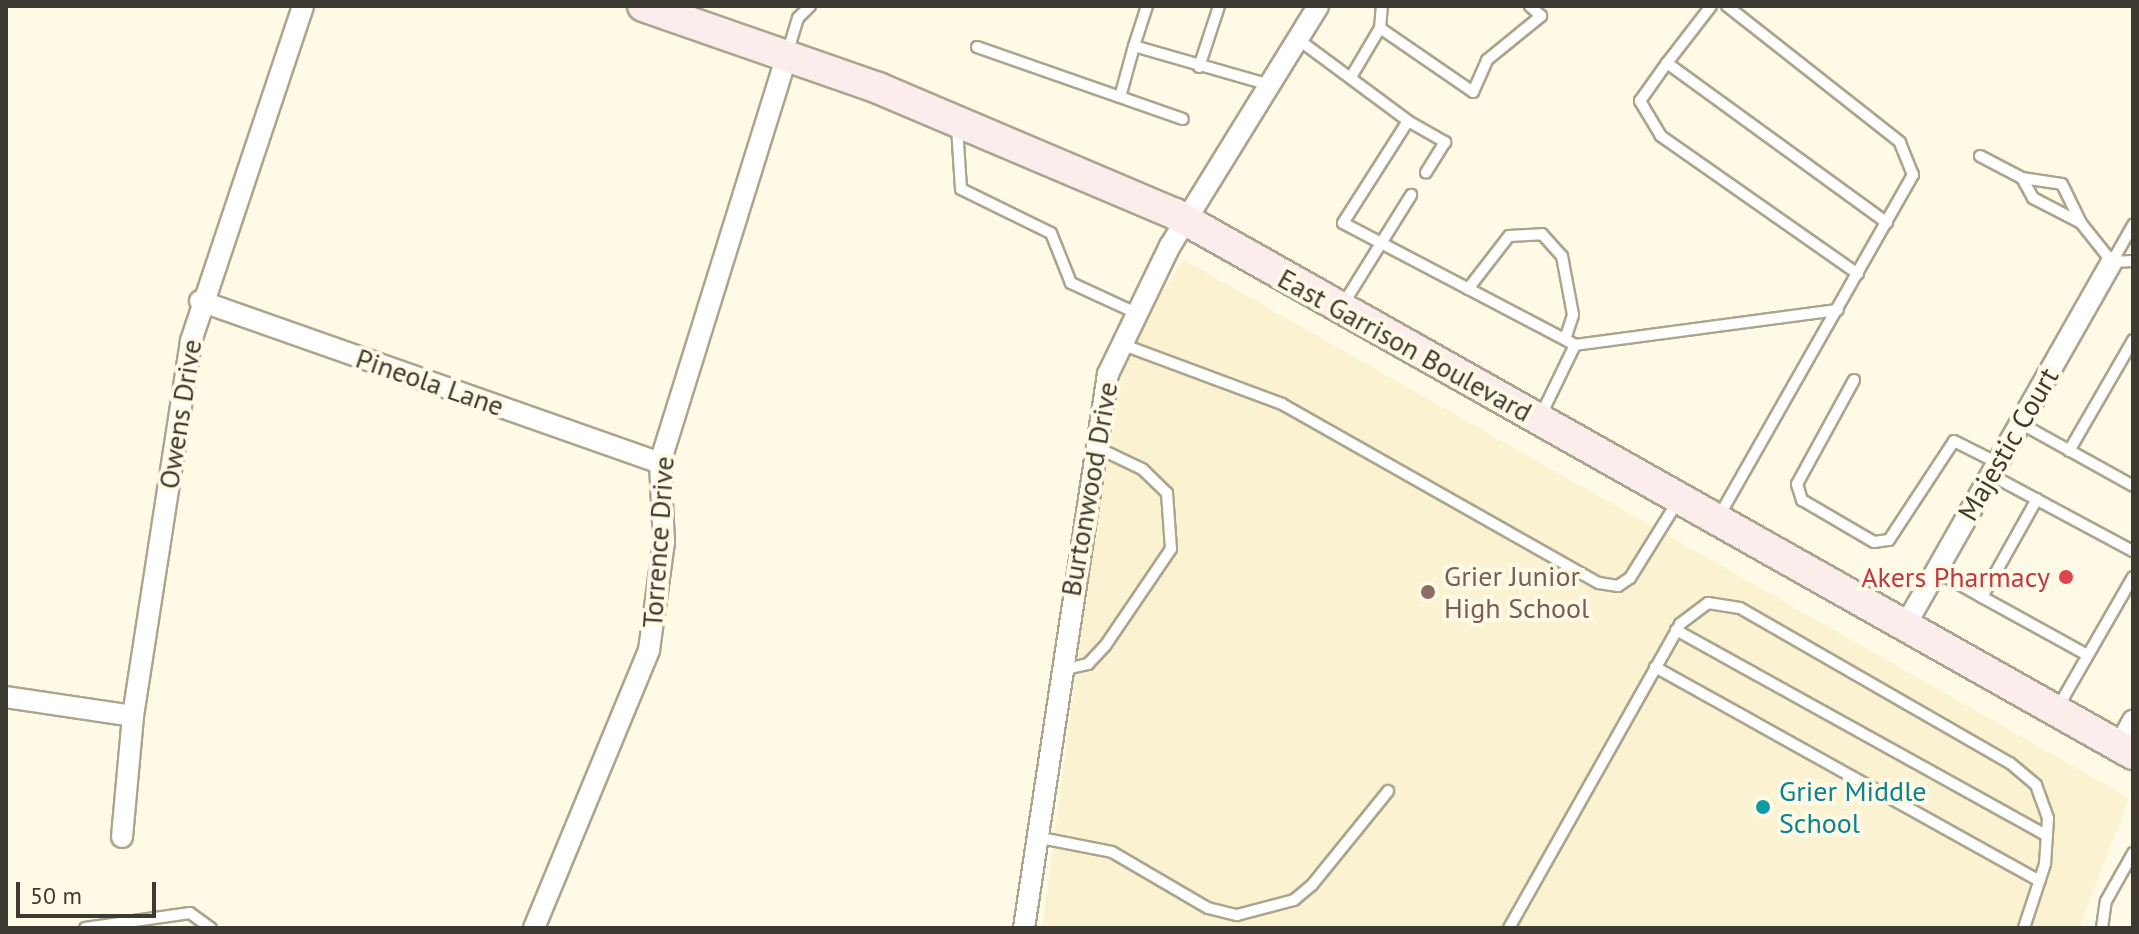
<!DOCTYPE html>
<html>
<head>
<meta charset="utf-8">
<style>
  body { margin:0 }
  #map { position:relative; width:2139px; height:934px; overflow:hidden; background:#fffae6; font-family:"PT Sans",sans-serif }
  div>[style] { position:absolute }
  .built>* { inset:0; background:#faf2d1 }
  .roads { filter:drop-shadow(2px 0 #aba58d) drop-shadow(-2px 0 #aba58d) drop-shadow(0 2px #aba58d) drop-shadow(0 -2px #aba58d) }
  .service>* { height:10px; margin:-5px; padding:0 5px; transform-origin:5px; border-radius:5px; background:#fff }
  .minor>* { height:20px; margin:-10px; padding:0 10px; transform-origin:10px; border-radius:10px; background:#fff }
  .secondary>* { height:30px; margin:-15px; padding:0 15px; transform-origin:15px; border-radius:15px; background:#fbedec }
  .dots>* { width:22px; height:22px; translate:-50% -50%; box-sizing:border-box; border:4px solid #fffae6; border-radius:50% }
  span { translate:-50% -50%; white-space:nowrap; text-align:center; line-height:1.15; -webkit-text-stroke:8px #fffae6; paint-order:stroke }
  .street-label { font-size:28px; color:#3d3b31 }
  .education-label { font-size:28px; color:#785e54 }
  .left { translate:0 -50%; text-align:left }
  .health-label { font-size:28px; color:#be3a42 }
  .right { translate:-100% -50%; text-align:right }
  .culture-label { font-size:28px; color:#0d838f }
  .frame { position:absolute; inset:0; border:8px solid #3d3b31; pointer-events:none }
  .scale { position:absolute; left:16px; top:882px; width:140px; height:36px; box-sizing:border-box; border:4px solid #3d3b31; border-top:0; padding-left:10px; font-size:24px; line-height:28px; white-space:nowrap; color:#3d3b31; -webkit-text-stroke:6px #fffae6; paint-order:stroke }
</style>
</head>
<body>
<div id="map">
  <div class="built">
    <div style="clip-path:polygon(1184px 260px,2129px 798px,2079px 928px,1042px 928px,1114px 387px,1141px 324px)"></div>
  </div>
  <div class="roads">
    <div class="service">
      <div style="left:1147px;top:6px;width:42px;rotate:108deg"></div>
      <div style="left:1134px;top:46px;width:141px;rotate:16deg"></div>
      <div style="left:1380px;top:28px;width:113px;rotate:34.5deg"></div>
      <div style="left:1473px;top:92px;width:35px;rotate:-66deg"></div>
      <div style="left:1487px;top:60px;width:70px;rotate:-39.2deg"></div>
      <div style="left:1541px;top:16px;width:15px;rotate:-138deg"></div>
      <div style="left:1299px;top:40px;width:136px;rotate:36.6deg"></div>
      <div style="left:1408px;top:121px;width:121px;rotate:122.5deg"></div>
      <div style="left:1343px;top:223px;width:262px;rotate:27.7deg"></div>
      <div style="left:1575px;top:345px;width:78px;rotate:115.9deg"></div>
      <div style="left:977px;top:47px;width:218px;rotate:19.3deg"></div>
      <div style="left:787px;top:54px;width:38px;rotate:-73deg"></div>
      <div style="left:798px;top:18px;width:17px;rotate:-45deg"></div>
      <div style="left:1667px;top:63px;width:72px;rotate:-52.3deg"></div>
      <div style="left:1199px;top:67px;width:64px;rotate:-71.8deg"></div>
      <div style="left:1351px;top:77px;width:57px;rotate:-59.4deg"></div>
      <div style="left:1380px;top:28px;width:22px;rotate:-85deg"></div>
      <div style="left:1120px;top:97px;width:53px;rotate:-74.6deg"></div>
      <div style="left:1408px;top:121px;width:43px;rotate:29.6deg"></div>
      <div style="left:1445px;top:142px;width:36px;rotate:122deg"></div>
      <div style="left:957px;top:127px;width:62px;rotate:86.3deg"></div>
      <div style="left:961px;top:189px;width:100px;rotate:26.1deg"></div>
      <div style="left:1051px;top:233px;width:54px;rotate:68.2deg"></div>
      <div style="left:1071px;top:283px;width:69px;rotate:24.7deg"></div>
      <div style="left:1980px;top:156px;width:47px;rotate:27.6deg"></div>
      <div style="left:2022px;top:178px;width:23px;rotate:61deg"></div>
      <div style="left:2033px;top:198px;width:54px;rotate:27.5deg"></div>
      <div style="left:2081px;top:223px;width:50px;rotate:51.5deg"></div>
      <div style="left:2022px;top:178px;width:40px;rotate:8.5deg"></div>
      <div style="left:2062px;top:184px;width:43px;rotate:64deg"></div>
      <div style="left:2112px;top:262px;width:43px;rotate:-60.4deg"></div>
      <div style="left:2112px;top:262px;width:21px;rotate:-3deg"></div>
      <div style="left:1858px;top:274px;width:241px;rotate:-145deg"></div>
      <div style="left:1661px;top:136px;width:41px;rotate:-121deg"></div>
      <div style="left:1640px;top:101px;width:47px;rotate:-54.6deg"></div>
      <div style="left:1667px;top:63px;width:272px;rotate:36deg"></div>
      <div style="left:1468px;top:289px;width:67px;rotate:-52.3deg"></div>
      <div style="left:1509px;top:236px;width:33px;rotate:-3deg"></div>
      <div style="left:1542px;top:234px;width:30px;rotate:48deg"></div>
      <div style="left:1562px;top:256px;width:60px;rotate:79.4deg"></div>
      <div style="left:1573px;top:315px;width:25px;rotate:108deg"></div>
      <div style="left:1342px;top:306px;width:131px;rotate:-58.1deg"></div>
      <div style="left:1121px;top:344px;width:172px;rotate:20.4deg"></div>
      <div style="left:1282px;top:404px;width:364px;rotate:29.5deg"></div>
      <div style="left:1599px;top:583px;width:19px;rotate:9deg"></div>
      <div style="left:1618px;top:586px;width:14px;rotate:-34deg"></div>
      <div style="left:1630px;top:578px;width:91px;rotate:-58.1deg"></div>
      <div style="left:1575px;top:345px;width:265px;rotate:-7.6deg"></div>
      <div style="left:1854px;top:380px;width:119px;rotate:118.7deg"></div>
      <div style="left:1797px;top:484px;width:17px;rotate:73deg"></div>
      <div style="left:1802px;top:500px;width:83px;rotate:30.3deg"></div>
      <div style="left:1874px;top:542px;width:15px;rotate:-8deg"></div>
      <div style="left:1889px;top:540px;width:118px;rotate:-56.7deg"></div>
      <div style="left:1954px;top:441px;width:49px;rotate:26.6deg"></div>
      <div style="left:2020px;top:423px;width:129px;rotate:29.1deg"></div>
      <div style="left:2069px;top:451px;width:128px;rotate:-60deg"></div>
      <div style="left:1991px;top:475px;width:161px;rotate:28.2deg"></div>
      <div style="left:2037px;top:499px;width:112px;rotate:119.3deg"></div>
      <div style="left:1982px;top:597px;width:120px;rotate:28.9deg"></div>
      <div style="left:1718px;top:518px;width:395px;rotate:-60.4deg"></div>
      <div style="left:1913px;top:175px;width:35px;rotate:-112deg"></div>
      <div style="left:1900px;top:142px;width:220px;rotate:-141.8deg"></div>
      <div style="left:1936px;top:571px;width:53px;rotate:29.5deg"></div>
      <div style="left:1676px;top:630px;width:424px;rotate:29deg"></div>
      <div style="left:1655px;top:667px;width:440px;rotate:29.1deg"></div>
      <div style="left:1062px;top:670px;width:27px;rotate:-13deg"></div>
      <div style="left:1088px;top:664px;width:25px;rotate:-47deg"></div>
      <div style="left:1105px;top:646px;width:117px;rotate:-55.8deg"></div>
      <div style="left:1171px;top:549px;width:56px;rotate:-94.1deg"></div>
      <div style="left:1167px;top:493px;width:35px;rotate:-136deg"></div>
      <div style="left:1142px;top:469px;width:51px;rotate:-154.4deg"></div>
      <div style="left:2057px;top:709px;width:152px;rotate:-60.1deg"></div>
      <div style="left:1036px;top:837px;width:77px;rotate:11.2deg"></div>
      <div style="left:1112px;top:852px;width:111px;rotate:30.3deg"></div>
      <div style="left:1208px;top:908px;width:30px;rotate:14deg"></div>
      <div style="left:1237px;top:915px;width:59px;rotate:-14.7deg"></div>
      <div style="left:1294px;top:900px;width:23px;rotate:-40deg"></div>
      <div style="left:1312px;top:885px;width:121px;rotate:-51deg"></div>
      <div style="left:85px;top:928px;width:106px;rotate:-8.1deg"></div>
      <div style="left:190px;top:913px;width:26px;rotate:36deg"></div>
      <div style="left:1509px;top:928px;width:349px;rotate:-60.6deg"></div>
      <div style="left:1680px;top:624px;width:35px;rotate:-37deg"></div>
      <div style="left:1708px;top:603px;width:32px;rotate:9deg"></div>
      <div style="left:1740px;top:608px;width:311px;rotate:29.9deg"></div>
      <div style="left:2010px;top:763px;width:34px;rotate:40deg"></div>
      <div style="left:2036px;top:785px;width:35px;rotate:70deg"></div>
      <div style="left:2048px;top:818px;width:46px;rotate:93.7deg"></div>
      <div style="left:2045px;top:864px;width:67px;rotate:108.2deg"></div>
      <div style="left:2102px;top:928px;width:27px;rotate:-82deg"></div>
      <div style="left:2106px;top:901px;width:55px;rotate:-60.6deg"></div>
    </div>
    <div class="minor">
      <div style="left:200px;top:301px;width:488px;rotate:19.4deg"></div>
      <div style="left:1905px;top:626px;width:419px;rotate:-60.4deg"></div>
      <div style="left:6px;top:697px;width:128px;rotate:8.5deg"></div>
      <div style="left:2119px;top:746px;width:29px;rotate:-61deg"></div>
      <div style="left:122px;top:837px;width:121px;rotate:-84.8deg"></div>
      <div style="left:133px;top:716px;width:379px;rotate:-81.2deg"></div>
      <div style="left:191px;top:341px;width:353px;rotate:-71.5deg"></div>
      <div style="left:534px;top:928px;width:301px;rotate:-67.5deg"></div>
      <div style="left:649px;top:650px;width:109px;rotate:-82.1deg"></div>
      <div style="left:664px;top:542px;width:79px;rotate:-92.9deg"></div>
      <div style="left:660px;top:463px;width:426px;rotate:-72.7deg"></div>
      <div style="left:1024px;top:928px;width:560px;rotate:-81.38deg"></div>
      <div style="left:1108px;top:374px;width:142px;rotate:-64.2deg"></div>
      <div style="left:1170px;top:246px;width:282px;rotate:-58.3deg"></div>
    </div>
    <div class="secondary">
      <div style="left:643px;top:6px;width:249px;rotate:19.2deg"></div>
      <div style="left:878px;top:88px;width:323px;rotate:23deg"></div>
      <div style="left:1175px;top:214px;width:1100px;rotate:29.41deg"></div>
    </div>
  </div>
  <div class="dots">
    <div style="left:2066px;top:577px;background:#e0444e"></div>
    <div style="left:1428px;top:592px;background:#8d6e63"></div>
    <div style="left:1763px;top:807px;background:#0f9aa8"></div>
  </div>
  <div class="street-label">
    <span style="left:1405px;top:345px;rotate:29deg">East Garrison Boulevard</span>
    <span style="left:430px;top:382px;rotate:19deg">Pineola Lane</span>
    <span style="left:180px;top:414px;rotate:-81deg">Owens Drive</span>
    <span style="left:2008px;top:444px;rotate:-60deg">Majestic Court</span>
    <span style="left:1089px;top:489px;rotate:-80deg">Burtonwood Drive</span>
    <span style="left:658px;top:542px;rotate:-86deg">Torrence Drive</span>
  </div>
  <div class="education-label">
    <span class="left" style="left:1444px;top:592px">Grier Junior<br>High School</span>
  </div>
  <div class="health-label">
    <span class="right" style="left:2050px;top:577px">Akers Pharmacy</span>
  </div>
  <div class="culture-label">
    <span class="left" style="left:1779px;top:807px">Grier Middle<br>School</span>
  </div>
  <div class="frame"></div>
  <div class="scale">50 m</div>
</div>
</body>
</html>
